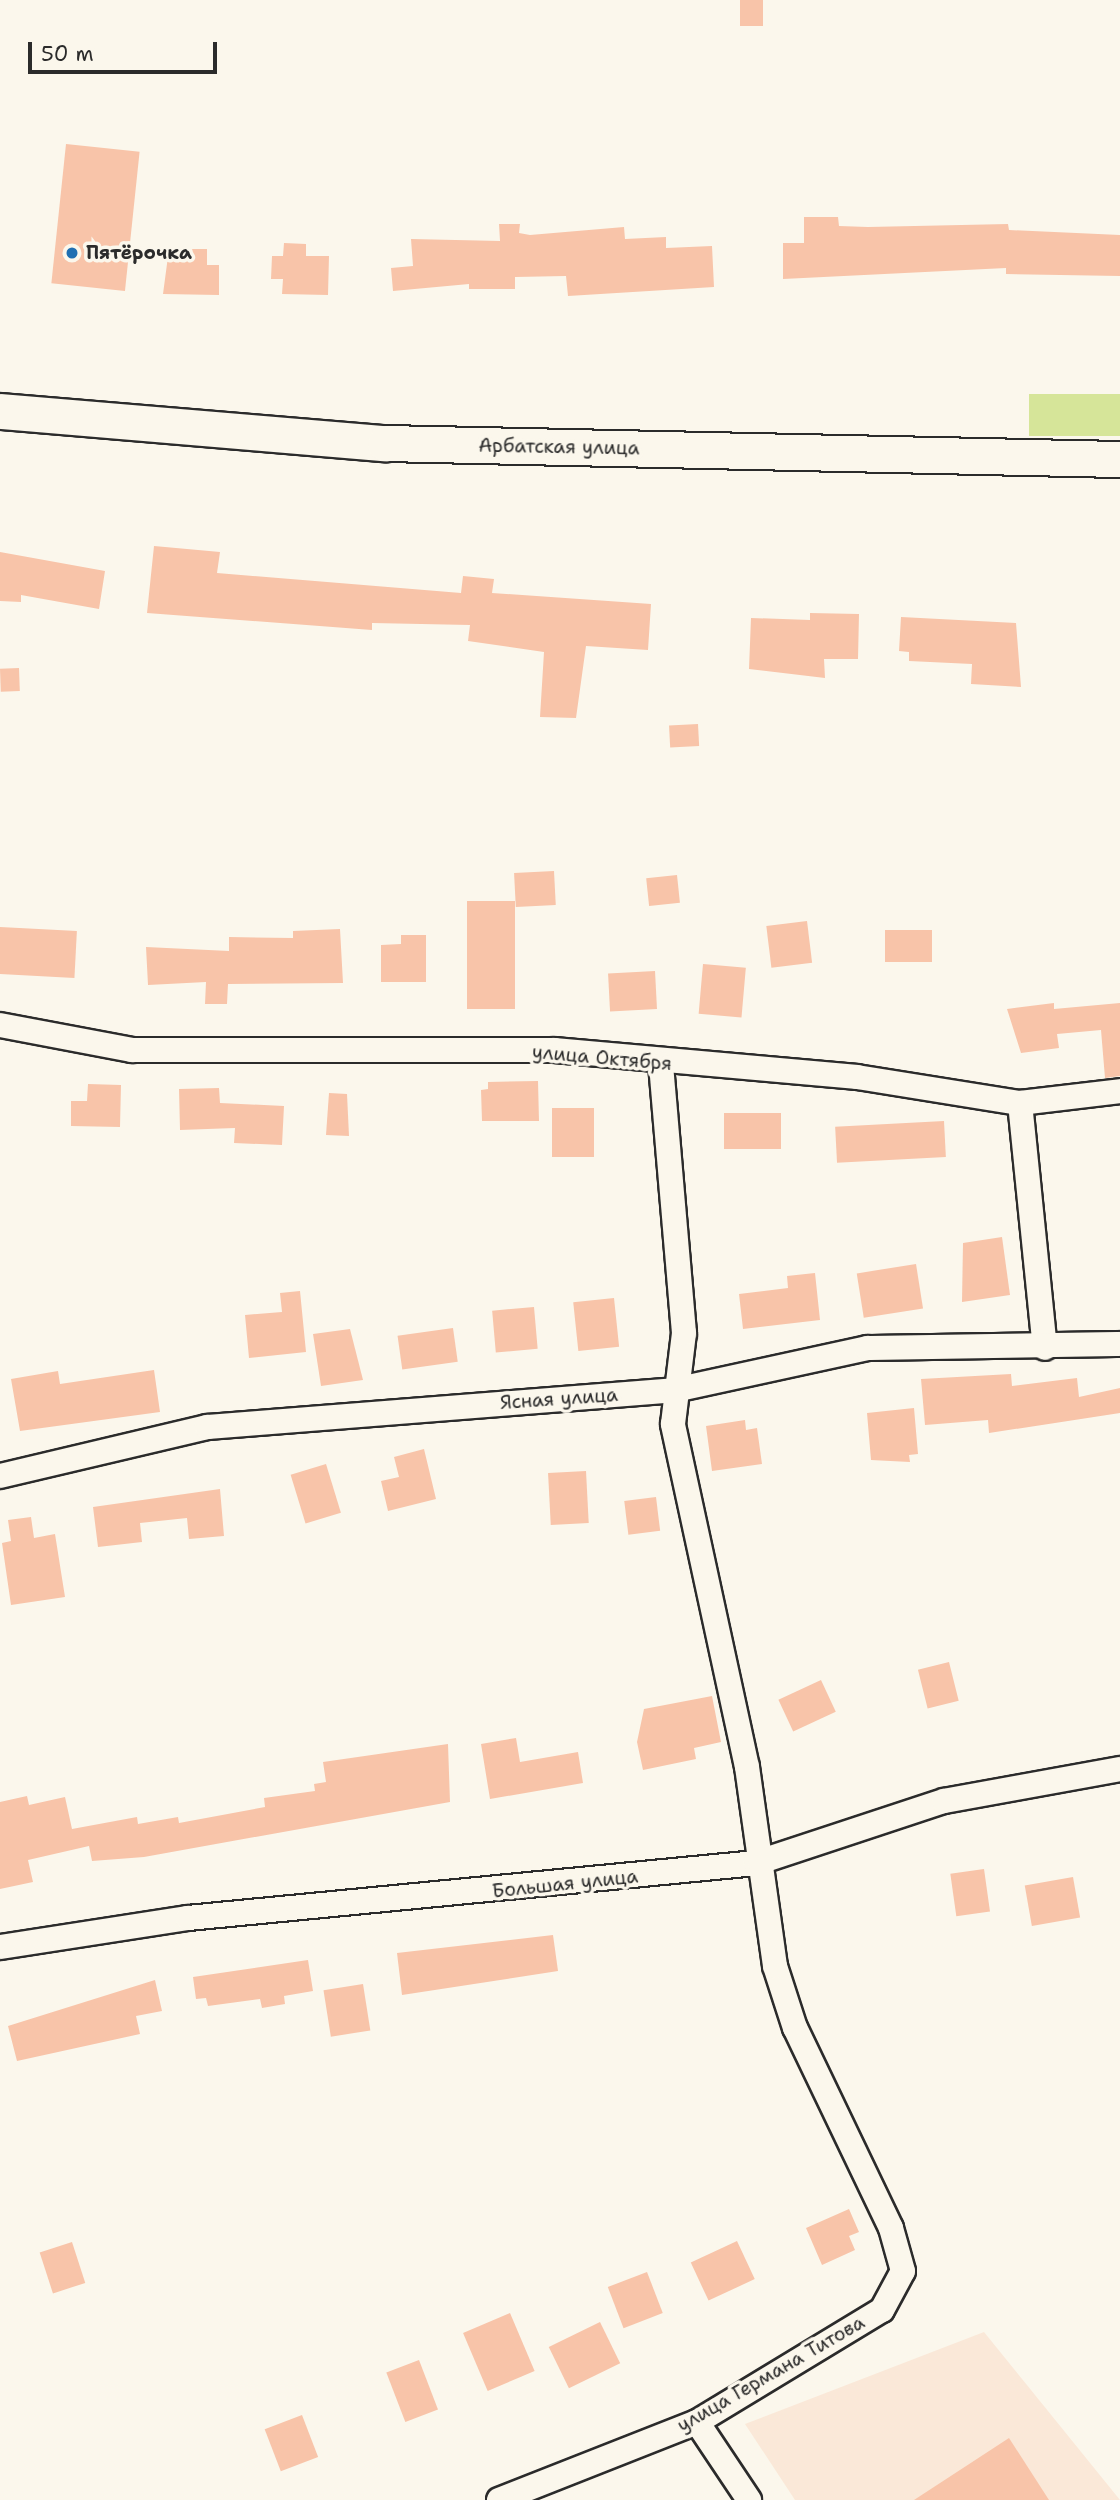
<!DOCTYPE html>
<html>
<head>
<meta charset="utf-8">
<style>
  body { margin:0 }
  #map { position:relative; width:1120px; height:2500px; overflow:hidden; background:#fbf7ec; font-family:"Shantell Sans",sans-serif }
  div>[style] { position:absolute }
  .built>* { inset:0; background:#fae8d8 }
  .green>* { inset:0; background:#d6e599; transform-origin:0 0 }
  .building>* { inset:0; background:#f8c4a9; transform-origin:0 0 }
  .roads { filter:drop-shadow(2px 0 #2b2b2b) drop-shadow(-2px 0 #2b2b2b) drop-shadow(0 2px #2b2b2b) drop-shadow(0 -2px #2b2b2b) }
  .minor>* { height:24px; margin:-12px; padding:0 12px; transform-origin:12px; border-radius:12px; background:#fbf7ec }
  .secondary>* { height:35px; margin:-17.5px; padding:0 17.5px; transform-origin:17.5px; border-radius:17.5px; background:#fbf7ec }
  .dots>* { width:19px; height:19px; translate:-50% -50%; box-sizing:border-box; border:4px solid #fbf7ec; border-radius:50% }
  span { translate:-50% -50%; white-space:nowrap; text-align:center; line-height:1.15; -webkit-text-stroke:7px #fbf7ec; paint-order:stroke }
  .poi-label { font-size:19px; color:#2b2b2b; font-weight:700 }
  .left { translate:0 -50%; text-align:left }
  .street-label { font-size:19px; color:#2b2b2b }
  .scale { position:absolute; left:28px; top:42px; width:189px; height:32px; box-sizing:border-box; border:4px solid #2b2b2b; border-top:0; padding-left:9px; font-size:21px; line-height:24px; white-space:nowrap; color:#2b2b2b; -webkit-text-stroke:5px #fbf7ec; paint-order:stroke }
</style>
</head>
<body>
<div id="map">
  <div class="built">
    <div style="clip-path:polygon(984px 2332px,1120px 2500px,795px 2500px,745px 2424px)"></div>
  </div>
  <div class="green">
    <div style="left:1029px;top:394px;width:91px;height:42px"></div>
  </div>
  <div class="building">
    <div style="left:740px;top:0;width:23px;height:26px"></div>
    <div style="left:66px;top:144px;width:74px;height:140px;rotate:6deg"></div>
    <div style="clip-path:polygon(804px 217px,838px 217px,839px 226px,868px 227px,1008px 224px,1009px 230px,1120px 235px,1120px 276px,1006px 274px,1006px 268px,783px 279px,783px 243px,804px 243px)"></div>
    <div style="clip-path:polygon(499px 224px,520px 224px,519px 233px,530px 235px,624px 227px,625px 239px,666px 237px,666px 248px,712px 246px,714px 287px,568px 296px,566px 276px,515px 277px,515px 289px,469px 289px,469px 284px,393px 291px,391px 268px,413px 266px,411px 239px,500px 241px)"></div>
    <div style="clip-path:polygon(284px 243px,306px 244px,306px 256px,329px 256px,328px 295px,282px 294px,283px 279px,271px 279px,272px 256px,283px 256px)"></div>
    <div style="clip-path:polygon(169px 249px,207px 249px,207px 265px,219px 265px,219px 295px,163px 294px)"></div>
    <div style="clip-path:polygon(154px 546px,220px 552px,217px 573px,461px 593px,463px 576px,494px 579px,492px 593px,651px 604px,648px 650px,586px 646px,576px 718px,540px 717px,544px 652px,468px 641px,470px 625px,372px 623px,372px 630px,147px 613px)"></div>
    <div style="clip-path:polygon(0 552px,105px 571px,99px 609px,21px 595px,21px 602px,0 601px)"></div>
    <div style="clip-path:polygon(810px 613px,859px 614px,858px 659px,824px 659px,825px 678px,749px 669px,751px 618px,810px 620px)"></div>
    <div style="clip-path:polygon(901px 617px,1016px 623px,1021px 687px,971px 684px,972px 664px,909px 661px,909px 652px,899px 651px)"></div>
    <div style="left:19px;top:668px;width:23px;height:19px;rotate:88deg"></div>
    <div style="left:698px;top:724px;width:22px;height:29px;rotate:87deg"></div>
    <div style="left:554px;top:871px;width:34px;height:40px;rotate:87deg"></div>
    <div style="left:677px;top:875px;width:28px;height:31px;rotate:84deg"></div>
    <div style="left:467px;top:901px;width:48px;height:108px"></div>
    <div style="left:807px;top:921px;width:42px;height:41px;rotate:83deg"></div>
    <div style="left:0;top:927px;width:77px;height:47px;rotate:3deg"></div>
    <div style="clip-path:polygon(340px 929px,343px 983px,228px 984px,227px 1004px,205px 1004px,206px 982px,148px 985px,146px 947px,229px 951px,229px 937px,293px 938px,293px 931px)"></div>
    <div style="left:885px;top:930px;width:47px;height:32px"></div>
    <div style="clip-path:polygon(401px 935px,426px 935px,426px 982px,381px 982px,381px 945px,401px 944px)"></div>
    <div style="left:703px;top:964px;width:43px;height:50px;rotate:5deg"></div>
    <div style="left:655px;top:971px;width:38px;height:47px;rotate:87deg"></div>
    <div style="clip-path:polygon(1054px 1003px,1054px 1009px,1120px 1003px,1120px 1076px,1105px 1078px,1101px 1030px,1057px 1034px,1059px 1048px,1021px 1053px,1007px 1009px)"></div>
    <div style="clip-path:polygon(538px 1081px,539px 1121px,482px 1121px,481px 1090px,488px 1089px,488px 1082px)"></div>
    <div style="clip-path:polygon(88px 1084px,121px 1085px,120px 1127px,71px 1126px,71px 1101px,87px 1101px)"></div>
    <div style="clip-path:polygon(219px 1088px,220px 1103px,284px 1106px,282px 1145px,234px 1143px,235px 1128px,180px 1130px,179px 1089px)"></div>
    <div style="clip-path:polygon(329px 1093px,347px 1094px,349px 1136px,326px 1135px)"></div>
    <div style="left:552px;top:1108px;width:42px;height:49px"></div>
    <div style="left:724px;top:1113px;width:57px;height:36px"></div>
    <div style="left:944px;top:1121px;width:36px;height:109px;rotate:87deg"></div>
    <div style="clip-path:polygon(1002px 1237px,1010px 1295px,962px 1302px,963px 1243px)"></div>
    <div style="left:916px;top:1264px;width:45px;height:60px;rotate:81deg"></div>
    <div style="clip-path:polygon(815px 1273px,820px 1320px,743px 1329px,739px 1294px,788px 1288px,787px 1276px)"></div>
    <div style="clip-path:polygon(300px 1291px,306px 1352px,249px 1358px,245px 1315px,282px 1312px,280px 1293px)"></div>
    <div style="left:614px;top:1298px;width:49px;height:41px;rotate:84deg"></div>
    <div style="left:534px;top:1307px;width:42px;height:42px;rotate:85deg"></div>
    <div style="left:453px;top:1328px;width:34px;height:56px;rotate:82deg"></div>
    <div style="clip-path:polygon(350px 1329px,363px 1380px,321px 1386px,313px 1334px)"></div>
    <div style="clip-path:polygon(154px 1370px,160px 1412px,20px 1431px,11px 1379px,58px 1371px,60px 1384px)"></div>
    <div style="clip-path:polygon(1011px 1374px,1012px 1386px,1077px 1378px,1079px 1397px,1120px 1388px,1120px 1413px,989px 1433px,988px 1420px,925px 1425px,921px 1379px)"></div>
    <div style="clip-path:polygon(914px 1408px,918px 1454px,909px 1455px,910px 1462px,871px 1460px,867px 1413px)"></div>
    <div style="clip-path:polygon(745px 1420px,746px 1430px,757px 1428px,762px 1464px,712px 1471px,706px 1426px)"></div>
    <div style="clip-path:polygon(424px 1449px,436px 1499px,388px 1511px,381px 1481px,399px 1477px,394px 1457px)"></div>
    <div style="left:326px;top:1464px;width:51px;height:37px;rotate:73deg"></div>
    <div style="left:586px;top:1471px;width:52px;height:38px;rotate:87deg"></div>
    <div style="clip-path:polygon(220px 1489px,224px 1536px,189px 1539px,187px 1518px,140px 1523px,142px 1542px,98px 1547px,93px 1507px)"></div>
    <div style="left:656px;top:1497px;width:34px;height:32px;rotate:83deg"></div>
    <div style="clip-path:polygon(31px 1517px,34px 1538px,55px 1534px,65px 1597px,11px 1605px,2px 1543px,11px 1541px,8px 1520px)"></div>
    <div style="left:949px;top:1662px;width:40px;height:32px;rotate:76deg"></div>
    <div style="left:821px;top:1680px;width:35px;height:47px;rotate:65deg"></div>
    <div style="clip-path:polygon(712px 1696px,721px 1742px,694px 1748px,696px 1759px,643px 1770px,637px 1742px,644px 1709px)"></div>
    <div style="clip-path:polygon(516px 1738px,520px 1762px,578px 1752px,583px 1783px,490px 1799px,481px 1744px)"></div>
    <div style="clip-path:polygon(448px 1744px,450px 1802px,144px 1857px,92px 1861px,89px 1846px,28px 1860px,33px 1882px,0 1889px,0 1802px,27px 1796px,29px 1805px,65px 1797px,72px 1829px,137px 1817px,138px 1824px,178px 1817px,179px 1823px,265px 1807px,264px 1798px,315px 1791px,314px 1784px,326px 1782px,323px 1762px)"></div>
    <div style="left:984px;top:1869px;width:43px;height:34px;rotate:82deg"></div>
    <div style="left:1073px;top:1877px;width:41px;height:49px;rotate:80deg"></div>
    <div style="clip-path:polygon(553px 1935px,558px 1971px,402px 1995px,397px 1953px)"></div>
    <div style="clip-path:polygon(308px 1960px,313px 1991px,284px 1996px,285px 2004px,262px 2008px,260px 1999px,208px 2006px,206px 1998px,196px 1999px,193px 1977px)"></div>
    <div style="clip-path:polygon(155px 1980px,162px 2011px,136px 2016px,140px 2034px,17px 2061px,8px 2026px)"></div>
    <div style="left:363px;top:1984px;width:47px;height:40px;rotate:81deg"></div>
    <div style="clip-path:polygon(849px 2209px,859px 2232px,849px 2236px,855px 2250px,822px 2265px,806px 2228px)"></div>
    <div style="left:737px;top:2241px;width:42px;height:51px;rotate:65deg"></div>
    <div style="left:72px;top:2242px;width:43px;height:34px;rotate:72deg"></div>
    <div style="left:647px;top:2272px;width:44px;height:42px;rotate:69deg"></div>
    <div style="left:510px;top:2313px;width:63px;height:51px;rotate:67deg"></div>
    <div style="left:600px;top:2322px;width:46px;height:57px;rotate:64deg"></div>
    <div style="left:419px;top:2360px;width:53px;height:35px;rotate:69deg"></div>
    <div style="left:302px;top:2415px;width:45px;height:40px;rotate:69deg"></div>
    <div style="clip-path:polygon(1009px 2438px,1049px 2500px,914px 2500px)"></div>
  </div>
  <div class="roads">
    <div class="minor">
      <div style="left:0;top:1025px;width:134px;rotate:10.7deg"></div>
      <div style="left:132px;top:1050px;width:423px"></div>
      <div style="left:555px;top:1050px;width:303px;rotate:5.1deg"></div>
      <div style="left:857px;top:1077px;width:165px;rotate:9.1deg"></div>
      <div style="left:1020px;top:1103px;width:101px;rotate:-6.8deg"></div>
      <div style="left:1020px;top:1103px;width:246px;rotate:84.2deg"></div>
      <div style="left:0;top:1476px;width:213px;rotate:-13.3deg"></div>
      <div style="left:207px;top:1427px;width:469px;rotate:-4.5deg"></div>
      <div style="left:675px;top:1390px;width:197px;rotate:-12.3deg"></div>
      <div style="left:867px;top:1348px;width:253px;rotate:-0.9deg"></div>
      <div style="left:0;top:1947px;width:190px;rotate:-8.8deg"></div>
      <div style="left:188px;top:1918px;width:571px;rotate:-5.53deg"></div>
      <div style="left:756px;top:1863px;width:198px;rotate:-18.3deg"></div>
      <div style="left:944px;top:1801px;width:179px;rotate:-10.3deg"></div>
      <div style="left:697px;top:2422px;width:94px;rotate:56.3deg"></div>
      <div style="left:499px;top:2500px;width:213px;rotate:-21.5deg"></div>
      <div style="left:697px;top:2422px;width:216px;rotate:-31.2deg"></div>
      <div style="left:882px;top:2310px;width:44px;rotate:-61.7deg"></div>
      <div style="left:903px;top:2271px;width:45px;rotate:-105.6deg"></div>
      <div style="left:891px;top:2228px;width:222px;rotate:-115.6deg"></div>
      <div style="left:795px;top:2028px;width:65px;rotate:-107.9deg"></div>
      <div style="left:775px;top:1966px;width:201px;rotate:-98deg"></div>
      <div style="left:747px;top:1767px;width:351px;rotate:-102.2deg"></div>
      <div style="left:673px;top:1424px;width:92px;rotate:-83.1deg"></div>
      <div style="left:684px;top:1333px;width:270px;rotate:-94.9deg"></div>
    </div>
    <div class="secondary">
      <div style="left:0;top:411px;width:386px;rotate:4.8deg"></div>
      <div style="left:385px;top:443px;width:735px;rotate:1.25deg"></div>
    </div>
  </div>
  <div class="dots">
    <div style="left:72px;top:253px;background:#1f6fb2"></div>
  </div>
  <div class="poi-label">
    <span class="left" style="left:86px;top:253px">Пятёрочка</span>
  </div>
  <div class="street-label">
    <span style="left:559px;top:447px;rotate:1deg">Арбатская улица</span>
    <span style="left:602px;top:1058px;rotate:5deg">улица Октября</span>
    <span style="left:559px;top:1399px;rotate:-4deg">Ясная улица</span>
    <span style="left:565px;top:1884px;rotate:-6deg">Большая улица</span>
    <span style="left:771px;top:2374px;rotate:-30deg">улица Германа Титова</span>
  </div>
  <div class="scale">50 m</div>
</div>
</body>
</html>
